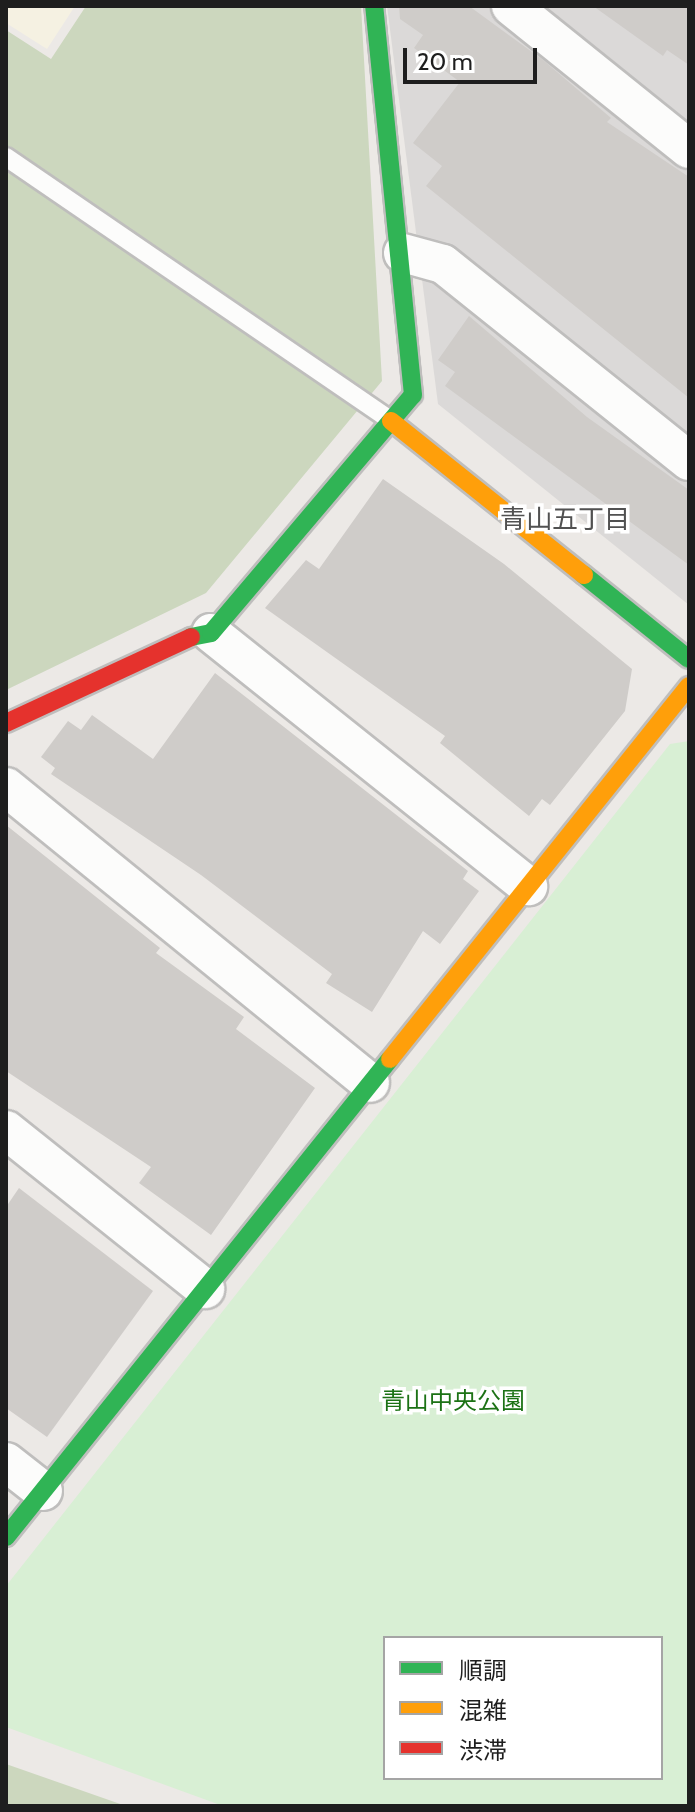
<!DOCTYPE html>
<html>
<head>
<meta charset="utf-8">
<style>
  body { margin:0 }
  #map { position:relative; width:695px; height:1812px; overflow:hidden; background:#ece9e6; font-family:Cabin,"Noto Sans JP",sans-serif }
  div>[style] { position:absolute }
  .residential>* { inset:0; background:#dbd9d8 }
  .education>* { inset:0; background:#f5f1e2 }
  .forest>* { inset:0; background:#ccd7be }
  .park>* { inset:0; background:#d8efd4 }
  .building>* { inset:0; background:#cfccc9 }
  .roads { filter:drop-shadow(2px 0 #bfbebd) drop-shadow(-2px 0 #bfbebd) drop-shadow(0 2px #bfbebd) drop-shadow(0 -2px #bfbebd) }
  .lane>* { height:18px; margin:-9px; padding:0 9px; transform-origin:9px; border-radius:9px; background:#fcfcfb }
  .street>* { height:38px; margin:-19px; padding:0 19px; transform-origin:19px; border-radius:19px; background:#fcfcfb }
  .fast>* { height:18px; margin:-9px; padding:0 9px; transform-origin:9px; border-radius:9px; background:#30b455 }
  .slow>* { height:18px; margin:-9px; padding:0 9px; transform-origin:9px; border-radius:9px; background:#ff9f0a }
  .jam>* { height:18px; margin:-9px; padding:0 9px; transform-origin:9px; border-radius:9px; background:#e5322d }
  span { translate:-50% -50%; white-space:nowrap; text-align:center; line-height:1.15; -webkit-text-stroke:7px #fff; paint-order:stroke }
  .park-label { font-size:24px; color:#1c7215 }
  .neighbourhood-label { font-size:26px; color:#515151 }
  .frame { position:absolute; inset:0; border:8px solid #1e1e1e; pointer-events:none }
  .legend { position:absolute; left:383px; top:1636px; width:280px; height:144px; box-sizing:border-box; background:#fff; border:2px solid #a5a5a5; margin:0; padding:10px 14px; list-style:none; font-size:24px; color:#1e1e1e }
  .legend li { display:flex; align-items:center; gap:16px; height:40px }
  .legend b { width:40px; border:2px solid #a5a5a5 }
  .scale { position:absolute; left:403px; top:48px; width:134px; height:36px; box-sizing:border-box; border:4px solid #1e1e1e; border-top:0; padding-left:10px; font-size:24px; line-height:28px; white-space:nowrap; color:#1e1e1e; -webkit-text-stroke:6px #fff; paint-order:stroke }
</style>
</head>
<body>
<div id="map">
  <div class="residential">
    <div style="clip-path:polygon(387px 6px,689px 6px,689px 605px,438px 404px)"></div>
  </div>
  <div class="education">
    <div style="clip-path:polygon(6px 6px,75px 6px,47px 49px,6px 23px)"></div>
  </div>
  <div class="forest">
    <div style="clip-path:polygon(86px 6px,361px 6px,382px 381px,206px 593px,6px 690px,6px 30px,51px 59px)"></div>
    <div style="clip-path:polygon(6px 1764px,126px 1806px,6px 1806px)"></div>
  </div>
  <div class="park">
    <div style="clip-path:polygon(evenodd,689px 741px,689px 1806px,223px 1806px,6px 1727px,6px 1586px,670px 744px,689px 741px,385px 1638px,661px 1638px,661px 1778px,385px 1778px,385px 1638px)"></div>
  </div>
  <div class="building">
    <div style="clip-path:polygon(399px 6px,469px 6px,543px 60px,611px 118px,607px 122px,689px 177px,689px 398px,426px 186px,442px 166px,413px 143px,460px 82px,414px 48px,423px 35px,400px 19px)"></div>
    <div style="clip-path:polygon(593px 6px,689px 6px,689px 65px,667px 50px,663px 56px)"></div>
    <div style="clip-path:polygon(469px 316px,587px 417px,689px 490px,689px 565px,445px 386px,455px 372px,438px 360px)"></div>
    <div style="clip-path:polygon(383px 479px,504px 564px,632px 669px,625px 711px,550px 805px,542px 799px,529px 816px,440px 743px,445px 736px,265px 608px,306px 560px,319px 569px)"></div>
    <div style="clip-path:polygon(215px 673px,468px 871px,463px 879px,479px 891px,440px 944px,423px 931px,372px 1012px,326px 983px,332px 974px,201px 875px,51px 774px,55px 768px,41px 757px,68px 721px,81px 730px,92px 715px,153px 759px)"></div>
    <div style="clip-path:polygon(6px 825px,160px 948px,156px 953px,244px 1017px,236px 1029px,315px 1088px,211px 1235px,139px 1183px,151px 1167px,6px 1071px)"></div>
    <div style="clip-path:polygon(19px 1188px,153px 1291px,47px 1437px,6px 1408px,6px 1207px)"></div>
  </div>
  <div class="roads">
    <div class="lane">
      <div style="left:6px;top:157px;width:467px;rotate:34.4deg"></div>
    </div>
    <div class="street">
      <div style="left:511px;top:6px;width:228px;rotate:38.8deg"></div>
      <div style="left:403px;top:253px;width:41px;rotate:15.4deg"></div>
      <div style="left:443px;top:264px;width:315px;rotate:38.7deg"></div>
      <div style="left:211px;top:633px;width:406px;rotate:38.6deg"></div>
      <div style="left:6px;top:787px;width:469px;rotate:39.1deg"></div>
      <div style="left:6px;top:1130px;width:255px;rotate:38.6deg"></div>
      <div style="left:6px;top:1462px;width:47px;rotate:38.1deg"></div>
    </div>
    <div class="fast">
      <div style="left:584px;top:575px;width:134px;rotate:38.7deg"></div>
      <div style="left:191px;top:637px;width:20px;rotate:-11deg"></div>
      <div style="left:211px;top:633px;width:312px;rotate:-49.7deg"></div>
      <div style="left:413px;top:395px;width:391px;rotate:-95.7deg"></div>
      <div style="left:6px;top:1537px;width:613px;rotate:-51.22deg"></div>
    </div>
    <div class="slow">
      <div style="left:391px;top:421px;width:247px;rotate:38.6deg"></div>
      <div style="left:390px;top:1059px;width:478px;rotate:-51.3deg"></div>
    </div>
    <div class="jam">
      <div style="left:6px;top:723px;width:204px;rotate:-24.9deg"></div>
    </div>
  </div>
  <div class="park-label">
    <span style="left:453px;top:1401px">青山中央公園</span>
  </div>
  <div class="neighbourhood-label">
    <span style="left:565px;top:520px">青山五丁目</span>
  </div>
  <div class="frame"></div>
  <ul class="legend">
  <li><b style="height:10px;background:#30b455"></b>順調</li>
  <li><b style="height:10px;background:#ff9f0a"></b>混雑</li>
  <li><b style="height:10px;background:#e5322d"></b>渋滞</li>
  </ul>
  <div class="scale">20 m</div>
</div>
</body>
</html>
